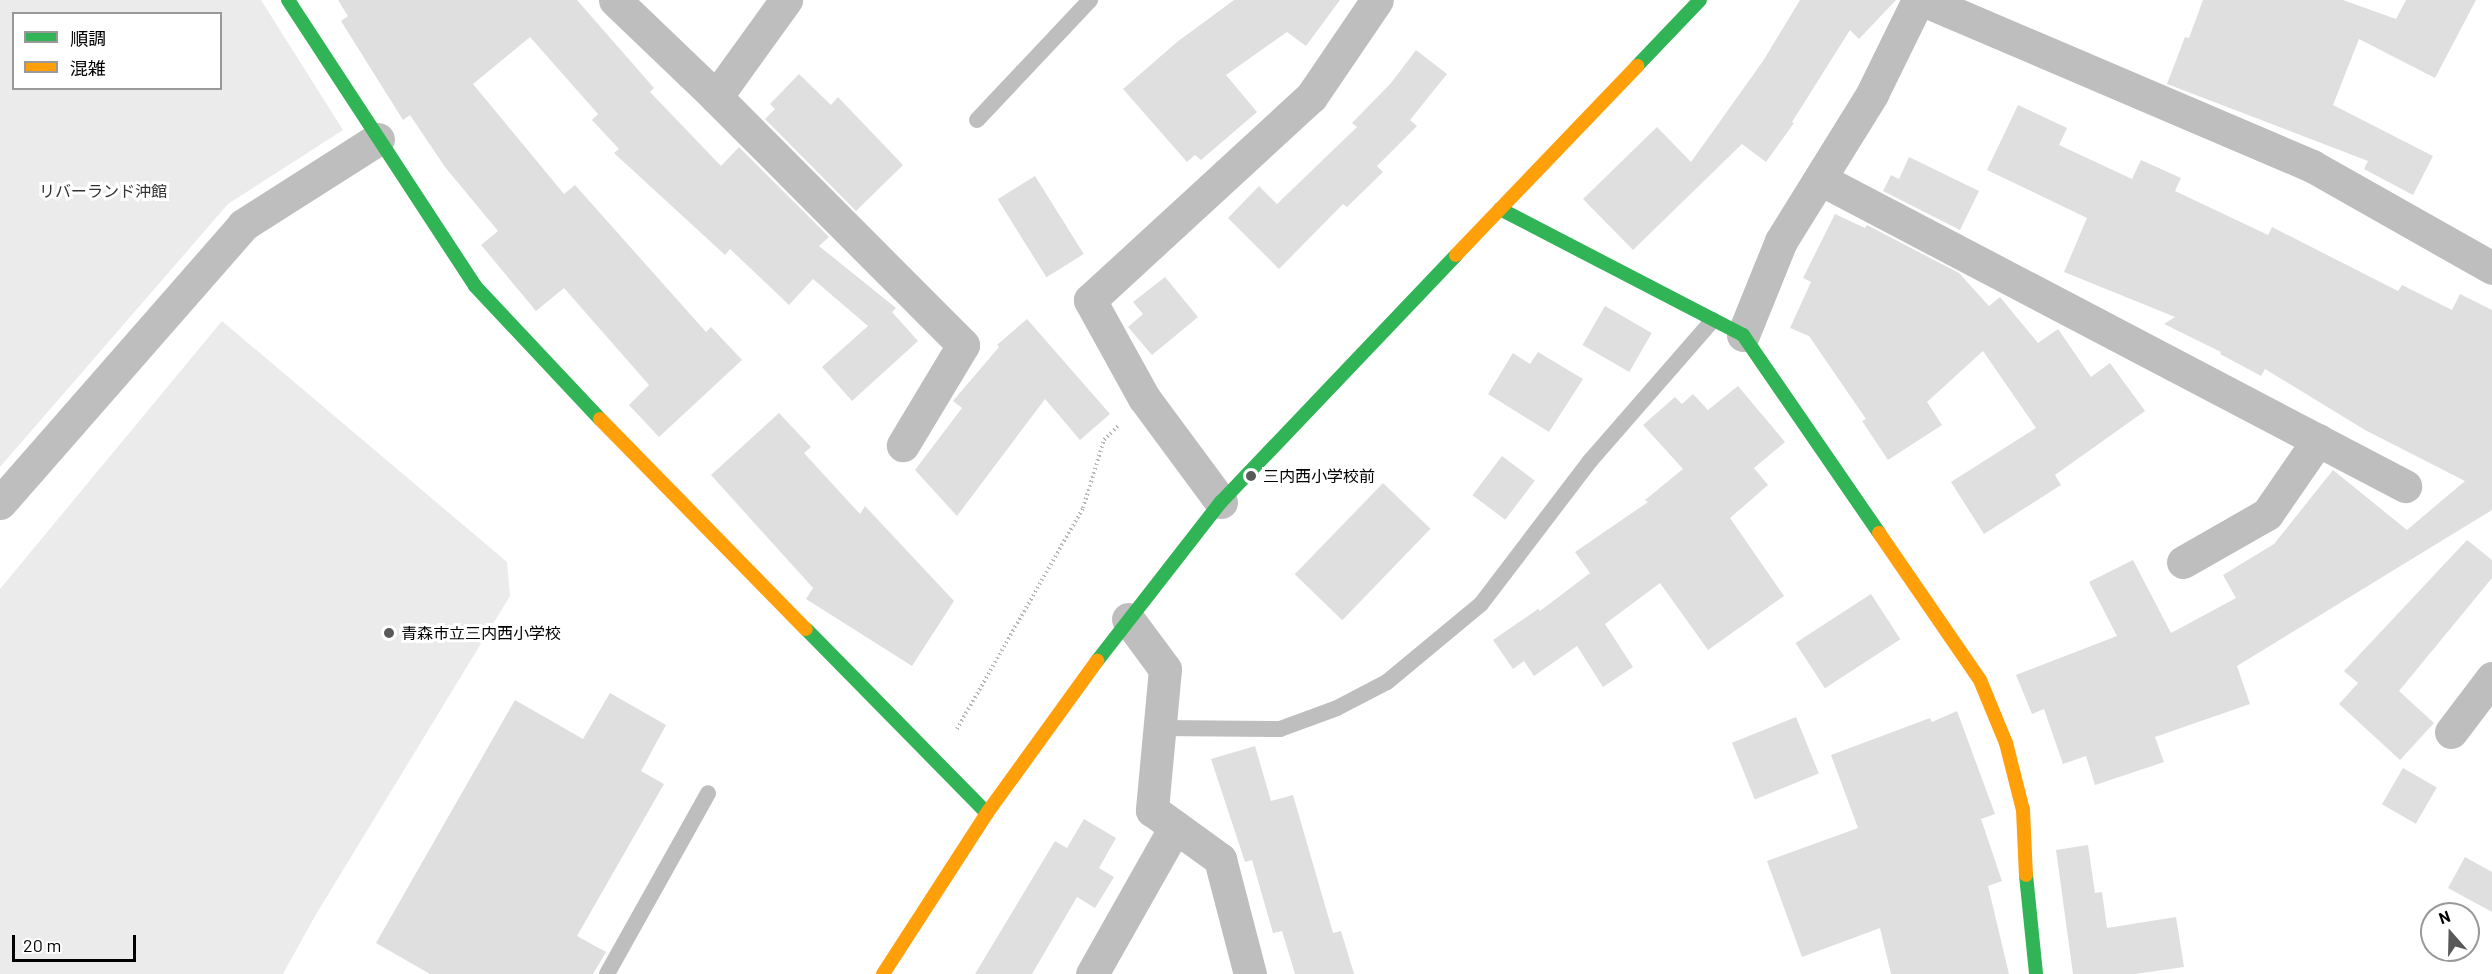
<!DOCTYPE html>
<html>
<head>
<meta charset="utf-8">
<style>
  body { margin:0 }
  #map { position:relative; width:2492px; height:974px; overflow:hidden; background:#fff; font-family:Barlow,"Noto Sans JP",sans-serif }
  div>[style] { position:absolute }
  .green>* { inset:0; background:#ebebeb }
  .building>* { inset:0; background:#dfdfdf; transform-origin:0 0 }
  .path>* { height:4px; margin-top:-2px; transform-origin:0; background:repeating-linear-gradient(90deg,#b9b9b9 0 1.5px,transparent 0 4.5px) }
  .lane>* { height:16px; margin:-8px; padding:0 8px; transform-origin:8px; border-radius:8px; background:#bebebe }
  .street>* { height:33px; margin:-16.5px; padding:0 16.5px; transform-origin:16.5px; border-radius:16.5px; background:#bebebe }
  .fast>* { height:14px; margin:-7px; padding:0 7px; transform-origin:7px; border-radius:7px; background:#30b455 }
  .slow>* { height:14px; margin:-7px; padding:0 7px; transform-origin:7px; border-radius:7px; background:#ff9f0a }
  .dots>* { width:16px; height:16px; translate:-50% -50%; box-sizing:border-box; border:3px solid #fff; border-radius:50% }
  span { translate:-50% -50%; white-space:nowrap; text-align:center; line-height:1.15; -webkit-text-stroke:6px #fff; paint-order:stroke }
  .park-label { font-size:16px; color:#323232 }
  .poi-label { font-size:16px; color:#000 }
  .left { translate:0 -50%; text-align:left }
  .legend { position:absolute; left:12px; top:12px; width:210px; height:78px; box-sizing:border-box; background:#fff; border:2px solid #999; margin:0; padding:8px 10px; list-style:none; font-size:18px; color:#000 }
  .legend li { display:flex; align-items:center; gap:12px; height:30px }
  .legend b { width:30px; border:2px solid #999 }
  .north { position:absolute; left:2420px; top:902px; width:60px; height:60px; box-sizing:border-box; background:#fff; border:2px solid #999; border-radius:50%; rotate:340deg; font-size:16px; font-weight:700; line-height:24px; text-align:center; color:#000 }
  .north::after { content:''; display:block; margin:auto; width:21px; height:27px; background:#595959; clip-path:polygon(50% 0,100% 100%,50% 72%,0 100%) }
  .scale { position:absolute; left:12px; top:935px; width:124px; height:27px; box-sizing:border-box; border:3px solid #000; border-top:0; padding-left:8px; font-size:18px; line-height:21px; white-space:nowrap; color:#000; -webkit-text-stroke:4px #fff; paint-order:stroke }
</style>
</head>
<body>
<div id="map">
  <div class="green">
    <div style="clip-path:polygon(evenodd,0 0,261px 0,343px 130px,228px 204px,0 467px,0 0,14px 14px,220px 14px,220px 88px,14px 88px,14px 14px)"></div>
    <div style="clip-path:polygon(222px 321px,507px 562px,510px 596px,315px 916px,283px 974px,0 974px,0 589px)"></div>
  </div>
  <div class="building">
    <div style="clip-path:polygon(338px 0,577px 0,654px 88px,650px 92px,721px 166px,739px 147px,829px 237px,819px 246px,896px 308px,892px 312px,918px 341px,852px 401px,822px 367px,868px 326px,813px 279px,789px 305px,730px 249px,725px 255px,614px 153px,619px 149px,592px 120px,598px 114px,530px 37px,473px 84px,564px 194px,575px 185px,706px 332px,711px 327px,742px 360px,659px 437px,629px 405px,649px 385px,564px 288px,536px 311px,481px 245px,498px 231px,445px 167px,410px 115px,403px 120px,341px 21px,348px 16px)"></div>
    <div style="clip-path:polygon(1234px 0,1340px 0,1306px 46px,1287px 32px,1226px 75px,1257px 112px,1201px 160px,1195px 155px,1187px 162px,1123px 89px,1177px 42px)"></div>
    <div style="clip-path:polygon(1800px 0,1896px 0,1859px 39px,1850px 30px,1792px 122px,1794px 123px,1766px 162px,1742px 144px,1633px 250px,1583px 199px,1657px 127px,1691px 162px,1763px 61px)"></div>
    <div style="clip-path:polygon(2203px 0,2343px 0,2396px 19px,2406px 0,2476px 0,2435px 78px,2359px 39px,2333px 105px,2433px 156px,2413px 195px,2364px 169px,2368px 161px,2167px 84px,2185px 37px,2189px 38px)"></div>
    <div style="clip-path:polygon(1416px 50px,1447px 74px,1410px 120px,1417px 126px,1377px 166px,1383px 172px,1347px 207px,1343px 204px,1279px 269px,1228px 218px,1259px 186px,1277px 204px,1357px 127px,1352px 123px,1391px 83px)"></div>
    <div style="clip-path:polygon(799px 74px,831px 105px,838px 97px,903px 165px,856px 211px,765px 119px,775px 109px,770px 104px)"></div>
    <div style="clip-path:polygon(2018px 105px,2067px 128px,2059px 145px,2132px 179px,2141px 160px,2181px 178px,2175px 191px,2268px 235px,2272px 227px,2398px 291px,2402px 285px,2452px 310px,2460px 294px,2492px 310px,2492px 510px,2237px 666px,2250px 704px,2155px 737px,2164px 762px,2095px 785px,2086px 756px,2063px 764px,2044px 709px,2032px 714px,2016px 675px,2117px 636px,2089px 582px,2133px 560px,2171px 633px,2236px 598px,2223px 575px,2274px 544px,2333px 470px,2407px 530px,2465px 481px,2365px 430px,2265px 369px,2261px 376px,2220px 354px,2221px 352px,2164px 324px,2175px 317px,2064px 272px,2087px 218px,1987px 170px)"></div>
    <div style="clip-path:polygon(1909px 157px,1979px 191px,1960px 230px,1883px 191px,1891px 175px,1899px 179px)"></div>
    <div style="left:1035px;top:176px;width:92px;height:44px;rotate:58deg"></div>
    <div style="clip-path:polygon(1835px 214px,1865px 228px,1867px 225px,1959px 273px,1989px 306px,2000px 297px,2038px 343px,2058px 329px,2091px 377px,2110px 363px,2145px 411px,2055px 475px,2061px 485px,1984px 534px,1951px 482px,2036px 428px,1983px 351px,1927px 402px,1942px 425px,1888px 460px,1862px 421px,1866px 419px,1809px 336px,1790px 328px,1811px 282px,1803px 278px)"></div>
    <div style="clip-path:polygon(1165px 277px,1198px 317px,1152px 355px,1128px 327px,1143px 314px,1133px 302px)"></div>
    <div style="left:1605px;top:306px;width:54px;height:45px;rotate:30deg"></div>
    <div style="clip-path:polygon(1027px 319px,1110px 414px,1080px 440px,1045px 399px,957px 516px,915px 470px,962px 408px,953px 401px,999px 347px,997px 345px)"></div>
    <div style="clip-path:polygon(1538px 352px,1583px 379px,1549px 432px,1488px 394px,1513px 353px,1530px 364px)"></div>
    <div style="clip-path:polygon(1738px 386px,1785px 442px,1754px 468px,1768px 485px,1730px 518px,1784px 596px,1708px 650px,1660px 583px,1605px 624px,1633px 667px,1603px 687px,1577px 646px,1534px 676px,1524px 661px,1513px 669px,1493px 640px,1538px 609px,1540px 611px,1590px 573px,1575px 552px,1648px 502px,1645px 500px,1683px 469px,1643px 425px,1675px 397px,1682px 404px,1693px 394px,1708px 410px)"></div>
    <div style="clip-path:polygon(779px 413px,811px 447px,804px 453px,860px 514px,865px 506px,954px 601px,912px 666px,806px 599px,813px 588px,711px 475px)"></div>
    <div style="left:1502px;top:456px;width:41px;height:49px;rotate:37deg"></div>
    <div style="left:1383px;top:483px;width:66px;height:127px;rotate:44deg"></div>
    <div style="clip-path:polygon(2467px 540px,2492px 560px,2492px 578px,2399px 691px,2434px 723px,2400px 760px,2339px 704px,2358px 683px,2344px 671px)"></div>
    <div style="left:1871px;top:594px;width:54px;height:90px;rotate:57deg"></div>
    <div style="clip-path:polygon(610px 693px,666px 725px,641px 771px,664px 784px,577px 936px,606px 952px,593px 974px,430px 974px,376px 943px,515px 700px,583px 739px)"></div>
    <div style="clip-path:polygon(1957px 711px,1995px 814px,1981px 819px,2002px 881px,1988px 886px,2009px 974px,1891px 974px,1880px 928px,1802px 957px,1767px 861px,1858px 828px,1831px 755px,1930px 718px,1932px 722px)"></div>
    <div style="left:1796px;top:717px;width:61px;height:69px;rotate:68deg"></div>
    <div style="clip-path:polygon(1255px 746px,1271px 801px,1293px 795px,1333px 933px,1341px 931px,1354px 974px,1295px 974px,1282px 931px,1273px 933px,1252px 860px,1245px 862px,1211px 759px)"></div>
    <div style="left:2403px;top:768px;width:39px;height:42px;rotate:30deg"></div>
    <div style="clip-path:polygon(1084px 819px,1116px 838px,1099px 868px,1114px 877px,1095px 908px,1077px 897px,1032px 974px,975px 974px,1055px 841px,1067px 848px)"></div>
    <div style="clip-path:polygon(2088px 845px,2095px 893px,2102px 892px,2107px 928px,2176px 917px,2184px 967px,2135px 974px,2073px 974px,2056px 850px)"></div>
    <div style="clip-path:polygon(2465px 857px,2492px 872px,2492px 912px,2448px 888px)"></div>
  </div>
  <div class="path">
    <div style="left:957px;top:729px;width:254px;rotate:-60.3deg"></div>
    <div style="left:1083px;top:508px;width:71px;rotate:-72.8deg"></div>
    <div style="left:1104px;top:440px;width:21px;rotate:-45deg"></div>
  </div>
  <div class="lane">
    <div style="left:977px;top:120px;width:165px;rotate:-46.7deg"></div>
    <div style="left:1160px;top:728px;width:120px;rotate:0.5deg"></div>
    <div style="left:1280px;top:729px;width:61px;rotate:-20.2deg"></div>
    <div style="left:1337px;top:708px;width:56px;rotate:-27.5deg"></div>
    <div style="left:1387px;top:682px;width:122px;rotate:-39.7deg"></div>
    <div style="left:1481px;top:604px;width:180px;rotate:-52.7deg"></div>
    <div style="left:1590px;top:461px;width:187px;rotate:-48.9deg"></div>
    <div style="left:607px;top:974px;width:207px;rotate:-60.8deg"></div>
  </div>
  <div class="street">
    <div style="left:615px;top:0;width:140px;rotate:43.8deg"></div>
    <div style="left:716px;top:97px;width:120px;rotate:-54.2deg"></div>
    <div style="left:1923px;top:0;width:423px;rotate:23.1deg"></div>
    <div style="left:2312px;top:166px;width:207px;rotate:29.5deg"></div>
    <div style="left:716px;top:97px;width:350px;rotate:45.1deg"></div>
    <div style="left:963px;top:345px;width:117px;rotate:121deg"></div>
    <div style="left:1820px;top:179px;width:661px;rotate:27.69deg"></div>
    <div style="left:1743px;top:335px;width:101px;rotate:-68deg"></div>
    <div style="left:1781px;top:241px;width:173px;rotate:-58.2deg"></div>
    <div style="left:1872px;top:94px;width:105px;rotate:-63.9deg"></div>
    <div style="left:1221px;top:502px;width:129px;rotate:-126.5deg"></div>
    <div style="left:1144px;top:398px;width:112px;rotate:-118.9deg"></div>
    <div style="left:1090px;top:300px;width:300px;rotate:-42.6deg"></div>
    <div style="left:1311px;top:97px;width:117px;rotate:-55.8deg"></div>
    <div style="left:0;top:503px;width:369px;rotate:-48.8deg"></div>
    <div style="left:243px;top:225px;width:160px;rotate:-32.5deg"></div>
    <div style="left:2183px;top:562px;width:97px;rotate:-29.7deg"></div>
    <div style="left:2267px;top:514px;width:90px;rotate:-55.4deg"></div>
    <div style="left:1128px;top:619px;width:62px;rotate:53.5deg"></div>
    <div style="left:1165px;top:669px;width:142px;rotate:95.3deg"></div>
    <div style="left:1152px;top:810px;width:84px;rotate:35.8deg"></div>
    <div style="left:1220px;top:859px;width:119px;rotate:75.4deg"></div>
    <div style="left:2451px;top:732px;width:68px;rotate:-52.8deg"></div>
    <div style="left:1092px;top:974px;width:169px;rotate:-60.5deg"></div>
  </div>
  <div class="fast">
    <div style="left:288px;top:0;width:342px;rotate:56.8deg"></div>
    <div style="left:475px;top:286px;width:183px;rotate:46.8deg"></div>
    <div style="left:1637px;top:66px;width:91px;rotate:-46.3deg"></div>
    <div style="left:1500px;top:209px;width:274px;rotate:27.4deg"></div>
    <div style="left:1743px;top:335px;width:240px;rotate:55.5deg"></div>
    <div style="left:806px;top:629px;width:258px;rotate:45.5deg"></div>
    <div style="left:1097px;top:661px;width:202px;rotate:-52.1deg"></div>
    <div style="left:1221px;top:502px;width:341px;rotate:-46.4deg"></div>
    <div style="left:2026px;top:875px;width:100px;rotate:84.2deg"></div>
  </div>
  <div class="slow">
    <div style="left:1456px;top:255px;width:262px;rotate:-46.2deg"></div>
    <div style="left:600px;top:419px;width:294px;rotate:45.6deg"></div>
    <div style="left:1879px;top:533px;width:178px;rotate:55.5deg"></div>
    <div style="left:1980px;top:680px;width:68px;rotate:67.6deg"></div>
    <div style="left:2006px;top:743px;width:69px;rotate:75.8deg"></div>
    <div style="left:2023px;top:810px;width:65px;rotate:87.4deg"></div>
    <div style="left:883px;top:974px;width:192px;rotate:-57.1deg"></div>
    <div style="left:987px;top:813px;width:188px;rotate:-54.1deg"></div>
  </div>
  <div class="dots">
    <div style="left:1251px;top:476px;background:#595959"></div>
    <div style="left:389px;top:633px;background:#595959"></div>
  </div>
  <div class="park-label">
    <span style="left:103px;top:191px">リバーランド沖館</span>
  </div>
  <div class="poi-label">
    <span class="left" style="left:1263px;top:476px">三内西小学校前</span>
    <span class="left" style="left:401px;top:633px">青森市立三内西小学校</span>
  </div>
  <ul class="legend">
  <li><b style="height:8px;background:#30b455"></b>順調</li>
  <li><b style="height:8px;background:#ff9f0a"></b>混雑</li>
  </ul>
  <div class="north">N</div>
  <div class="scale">20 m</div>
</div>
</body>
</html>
